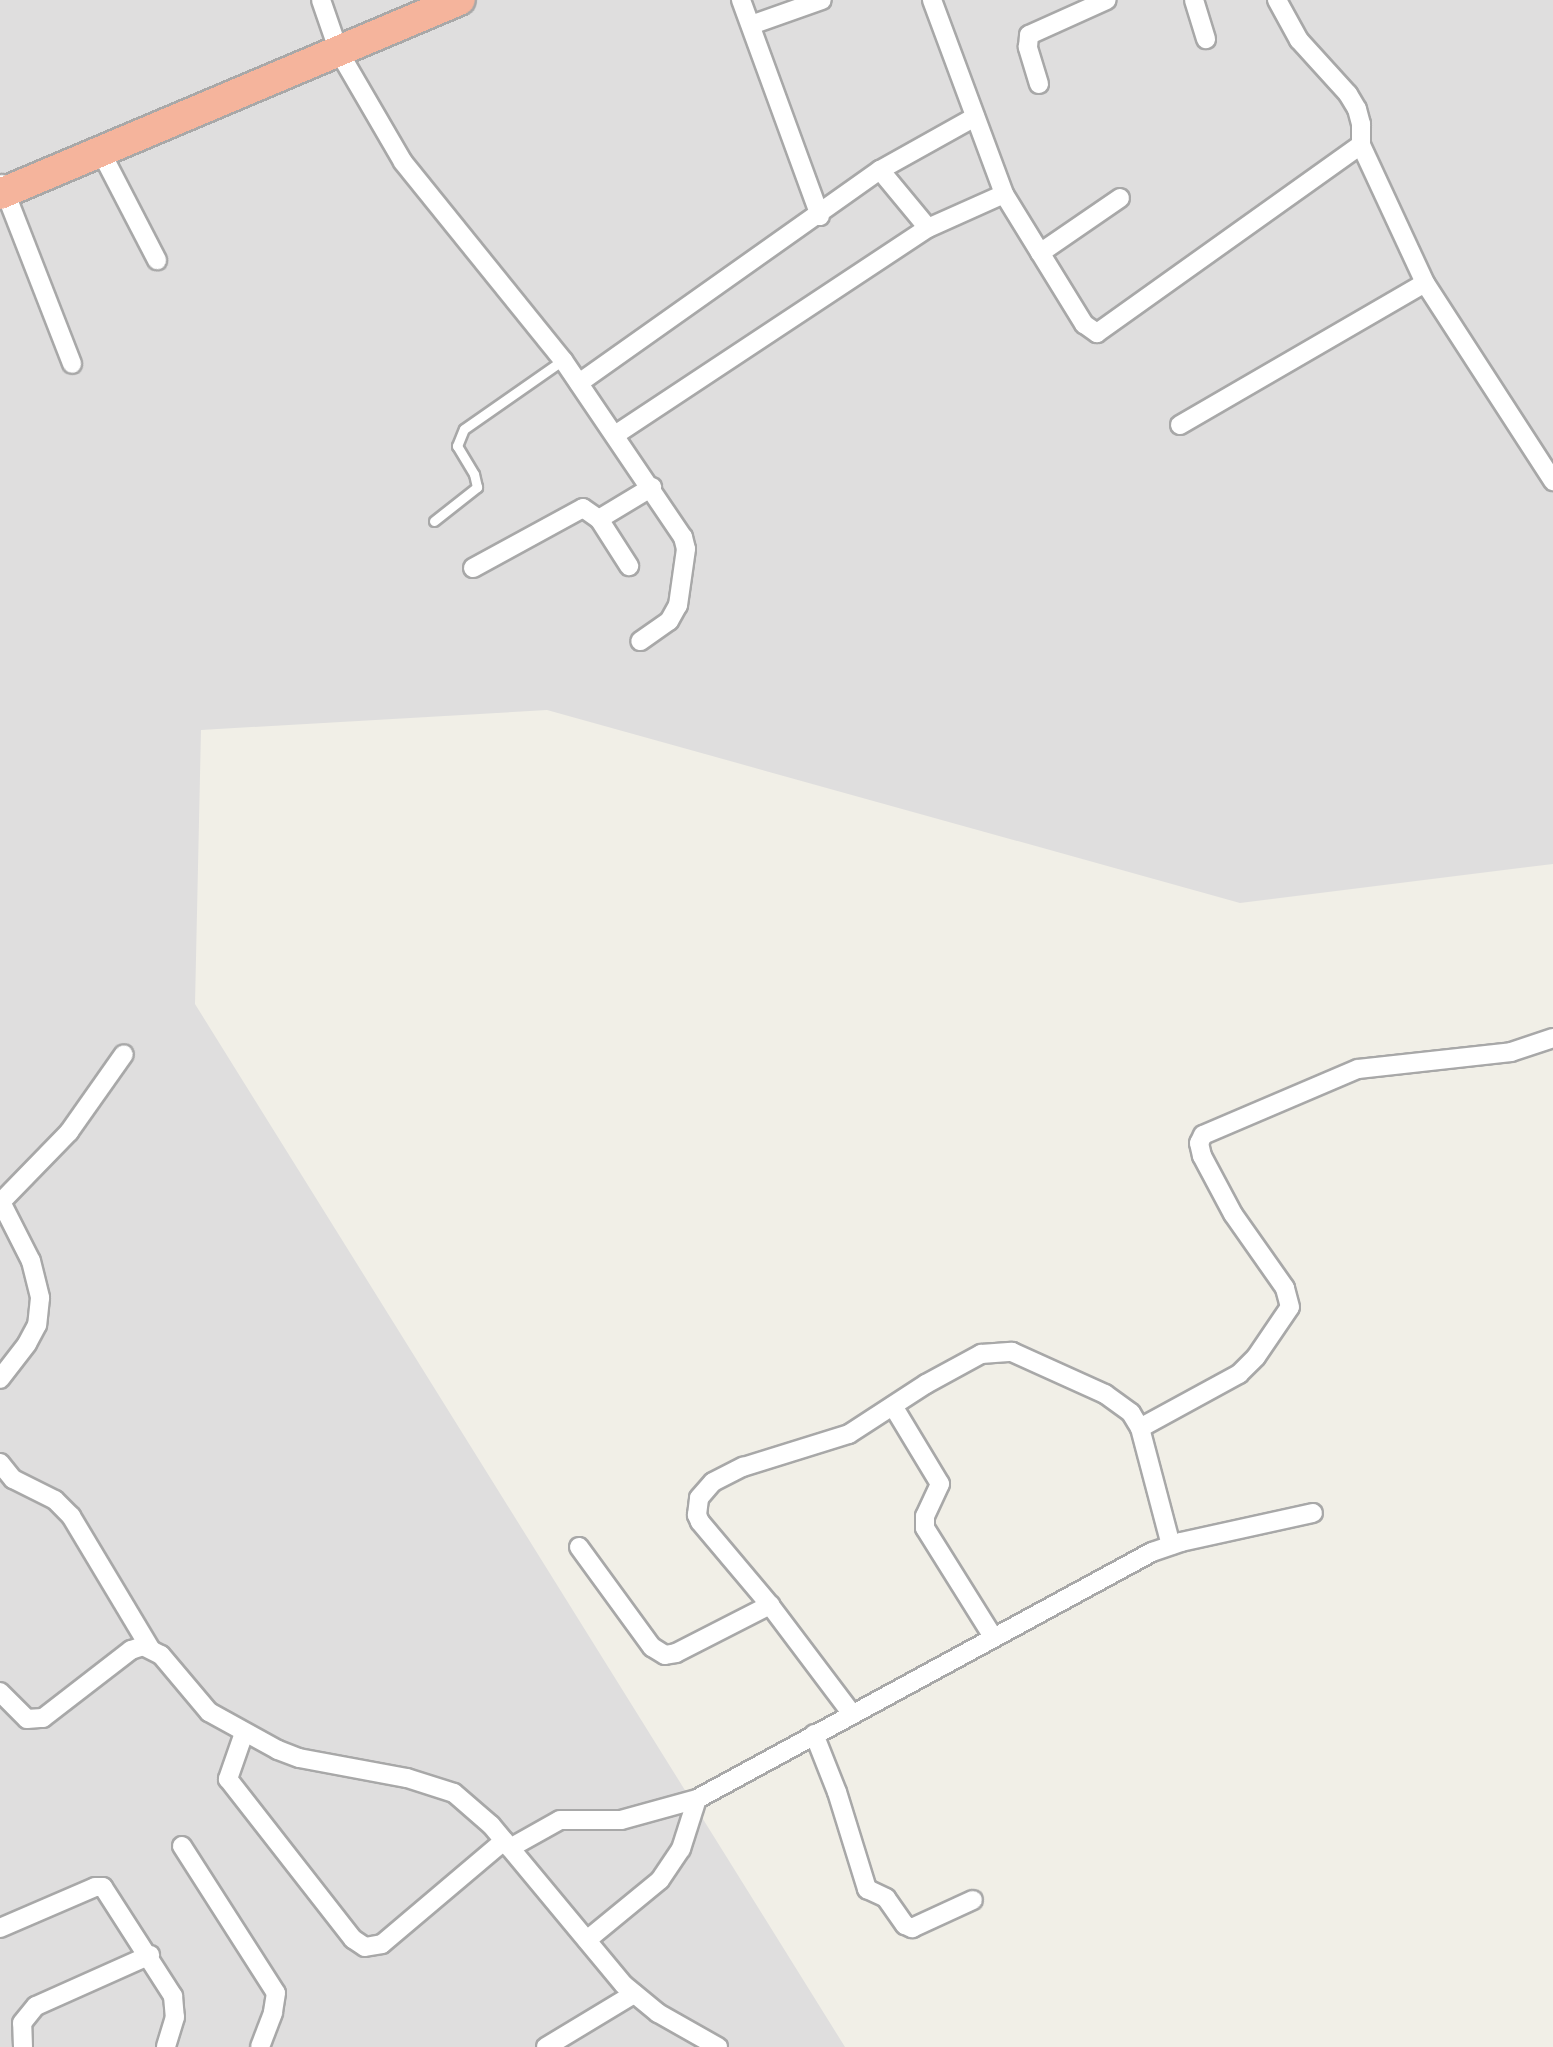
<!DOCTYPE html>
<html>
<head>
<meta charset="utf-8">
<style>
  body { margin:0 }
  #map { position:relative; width:1553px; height:2047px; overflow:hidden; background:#f1efe7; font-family:"PT Sans Narrow",sans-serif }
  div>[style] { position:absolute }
  .residential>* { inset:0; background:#dfdede }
  .roads { filter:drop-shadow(2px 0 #a8a8a8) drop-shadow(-2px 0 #a8a8a8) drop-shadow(0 2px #a8a8a8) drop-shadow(0 -2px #a8a8a8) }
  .service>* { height:9px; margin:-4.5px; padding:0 4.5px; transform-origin:4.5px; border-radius:4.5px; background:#fff }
  .minor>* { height:18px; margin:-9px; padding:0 9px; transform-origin:9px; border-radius:9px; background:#fff }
  .trunk>* { height:30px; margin:-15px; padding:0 15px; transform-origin:15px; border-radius:15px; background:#f5b49c }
  span { translate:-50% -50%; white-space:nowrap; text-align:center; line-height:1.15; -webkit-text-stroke:6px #fff; paint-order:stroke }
</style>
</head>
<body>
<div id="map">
  <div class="residential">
    <div style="clip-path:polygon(0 0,1553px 0,1553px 864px,1240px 903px,547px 710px,201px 730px,195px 1004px,845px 2047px,0 2047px)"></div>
  </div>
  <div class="roads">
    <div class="service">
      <div style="left:434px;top:521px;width:55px;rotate:-38.3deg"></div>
      <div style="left:477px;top:487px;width:13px;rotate:-103deg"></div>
      <div style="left:474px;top:474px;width:33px;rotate:-121deg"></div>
      <div style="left:457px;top:446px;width:18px;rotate:-68deg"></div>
      <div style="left:464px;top:429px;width:121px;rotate:-34.9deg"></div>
    </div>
    <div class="minor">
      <div style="left:321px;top:0;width:55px;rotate:70.9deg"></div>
      <div style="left:339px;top:52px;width:127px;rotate:59.8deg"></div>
      <div style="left:403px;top:162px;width:255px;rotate:51.1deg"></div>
      <div style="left:563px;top:360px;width:214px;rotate:55.9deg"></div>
      <div style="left:683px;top:537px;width:12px;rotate:76deg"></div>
      <div style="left:686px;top:549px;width:57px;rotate:98.1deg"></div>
      <div style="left:678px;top:605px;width:18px;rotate:119deg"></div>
      <div style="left:669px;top:621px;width:35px;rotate:145deg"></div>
      <div style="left:741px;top:0;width:230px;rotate:69.9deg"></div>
      <div style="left:932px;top:0;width:207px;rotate:69.6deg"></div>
      <div style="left:1004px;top:194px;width:153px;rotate:58.4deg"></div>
      <div style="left:1084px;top:324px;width:16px;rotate:35deg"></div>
      <div style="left:1097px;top:333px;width:324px;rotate:-35.5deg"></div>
      <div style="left:1194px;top:0;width:41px;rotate:72.9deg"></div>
      <div style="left:1277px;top:0;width:46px;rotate:61.2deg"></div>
      <div style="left:1299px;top:40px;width:73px;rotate:47.8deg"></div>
      <div style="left:1348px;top:94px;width:17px;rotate:59deg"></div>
      <div style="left:1357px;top:109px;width:16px;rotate:75deg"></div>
      <div style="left:1361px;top:124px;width:21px;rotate:90deg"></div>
      <div style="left:1361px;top:145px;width:152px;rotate:65.1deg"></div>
      <div style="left:1425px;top:283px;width:236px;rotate:57.1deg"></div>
      <div style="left:751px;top:25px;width:75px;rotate:-19.4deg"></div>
      <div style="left:1039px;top:84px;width:39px;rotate:-107deg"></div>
      <div style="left:1028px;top:47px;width:12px;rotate:-85deg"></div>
      <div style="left:1029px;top:35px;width:85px;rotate:-24.2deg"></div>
      <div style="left:101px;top:152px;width:122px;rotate:62.6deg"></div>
      <div style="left:880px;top:170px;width:75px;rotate:50.4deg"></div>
      <div style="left:2px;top:184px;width:193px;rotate:68.7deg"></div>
      <div style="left:1040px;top:253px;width:97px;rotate:-34.5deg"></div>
      <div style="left:579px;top:383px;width:369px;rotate:-35.3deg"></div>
      <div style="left:880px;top:170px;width:109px;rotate:-29.2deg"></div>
      <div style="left:1180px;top:425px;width:283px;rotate:-30.1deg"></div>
      <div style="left:615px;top:435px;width:375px;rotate:-33.5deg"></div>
      <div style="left:928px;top:228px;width:83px;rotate:-24.1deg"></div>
      <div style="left:599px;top:519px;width:62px;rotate:-31.1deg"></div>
      <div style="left:473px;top:568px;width:125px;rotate:-28.6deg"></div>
      <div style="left:583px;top:508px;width:19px;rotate:35deg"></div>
      <div style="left:599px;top:519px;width:56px;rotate:57.4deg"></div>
      <div style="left:0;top:1200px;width:68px;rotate:63.1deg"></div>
      <div style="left:31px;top:1261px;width:38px;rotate:76deg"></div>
      <div style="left:40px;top:1298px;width:27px;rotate:96deg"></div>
      <div style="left:37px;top:1325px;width:21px;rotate:118deg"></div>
      <div style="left:27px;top:1344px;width:44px;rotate:127.6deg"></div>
      <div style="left:1px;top:1202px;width:98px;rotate:-45.8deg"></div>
      <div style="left:69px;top:1132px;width:95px;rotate:-54.8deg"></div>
      <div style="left:893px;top:1406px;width:91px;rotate:58.9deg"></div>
      <div style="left:940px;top:1484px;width:35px;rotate:115deg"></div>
      <div style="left:925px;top:1516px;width:12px;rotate:90deg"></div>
      <div style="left:925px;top:1528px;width:128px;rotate:58deg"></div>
      <div style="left:1140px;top:1428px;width:113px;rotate:-28.6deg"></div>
      <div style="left:1239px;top:1374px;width:24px;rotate:-45deg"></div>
      <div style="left:1256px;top:1357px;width:60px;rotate:-55.8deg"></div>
      <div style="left:1290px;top:1307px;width:20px;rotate:-105deg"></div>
      <div style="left:1285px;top:1288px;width:90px;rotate:-125.1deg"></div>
      <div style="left:1233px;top:1214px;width:66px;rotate:-118.1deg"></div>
      <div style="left:1202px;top:1156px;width:13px;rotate:-103deg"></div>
      <div style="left:1199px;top:1143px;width:9px;rotate:-63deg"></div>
      <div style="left:1203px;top:1135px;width:168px;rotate:-23.1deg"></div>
      <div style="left:1358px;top:1069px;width:154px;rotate:-6.3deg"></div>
      <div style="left:1511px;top:1052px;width:44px;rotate:-18.4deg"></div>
      <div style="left:0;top:1463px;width:21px;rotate:51deg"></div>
      <div style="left:13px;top:1479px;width:47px;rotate:26.6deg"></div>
      <div style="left:55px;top:1500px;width:23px;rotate:45deg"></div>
      <div style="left:71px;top:1516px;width:154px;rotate:59.1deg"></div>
      <div style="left:579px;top:1547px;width:124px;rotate:53.9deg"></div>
      <div style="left:652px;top:1647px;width:15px;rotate:32deg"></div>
      <div style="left:665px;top:1655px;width:11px;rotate:-10deg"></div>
      <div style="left:676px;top:1653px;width:106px;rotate:-27.1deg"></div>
      <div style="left:0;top:1692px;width:38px;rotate:45deg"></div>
      <div style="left:27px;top:1719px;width:16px;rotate:-4deg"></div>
      <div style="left:43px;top:1718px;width:111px;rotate:-37.7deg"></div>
      <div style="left:131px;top:1650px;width:13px;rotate:-18deg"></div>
      <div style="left:143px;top:1646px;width:20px;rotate:27deg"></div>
      <div style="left:161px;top:1655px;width:75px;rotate:49.9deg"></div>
      <div style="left:209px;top:1712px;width:79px;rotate:28.8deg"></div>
      <div style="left:278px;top:1750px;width:22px;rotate:21deg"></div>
      <div style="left:299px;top:1758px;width:110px;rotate:10.5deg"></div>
      <div style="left:407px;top:1778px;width:49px;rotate:17.7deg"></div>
      <div style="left:454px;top:1793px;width:49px;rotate:40.9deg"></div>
      <div style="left:491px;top:1825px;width:208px;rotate:50.3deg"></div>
      <div style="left:624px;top:1985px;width:44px;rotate:39.5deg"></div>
      <div style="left:658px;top:2013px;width:69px;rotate:29.5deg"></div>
      <div style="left:852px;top:1714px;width:136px;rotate:-127deg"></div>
      <div style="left:770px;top:1605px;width:109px;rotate:-130.1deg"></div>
      <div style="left:700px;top:1522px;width:8px;rotate:-113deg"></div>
      <div style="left:697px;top:1515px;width:17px;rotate:-83deg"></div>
      <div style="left:699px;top:1498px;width:21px;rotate:-49deg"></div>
      <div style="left:713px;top:1482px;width:34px;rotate:-27deg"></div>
      <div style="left:743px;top:1467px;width:111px;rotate:-17.3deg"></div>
      <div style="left:849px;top:1434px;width:92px;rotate:-33deg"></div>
      <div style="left:926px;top:1384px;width:63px;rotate:-28.6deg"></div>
      <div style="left:981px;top:1354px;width:31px;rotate:-4deg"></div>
      <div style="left:1012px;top:1352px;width:102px;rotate:24.3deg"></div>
      <div style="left:1105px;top:1394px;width:32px;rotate:36deg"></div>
      <div style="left:1131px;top:1413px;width:17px;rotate:59deg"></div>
      <div style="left:1140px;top:1428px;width:121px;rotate:75.2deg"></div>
      <div style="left:244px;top:1733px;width:49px;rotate:109.2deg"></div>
      <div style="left:228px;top:1779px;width:203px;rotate:52deg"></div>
      <div style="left:353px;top:1939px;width:14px;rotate:34deg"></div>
      <div style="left:365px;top:1947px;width:17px;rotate:-10deg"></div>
      <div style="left:382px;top:1944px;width:160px;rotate:-40.2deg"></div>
      <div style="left:814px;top:1734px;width:62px;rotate:68.4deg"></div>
      <div style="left:837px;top:1792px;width:102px;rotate:72.8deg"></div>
      <div style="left:867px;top:1889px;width:21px;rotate:25deg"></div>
      <div style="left:886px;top:1898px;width:33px;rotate:55deg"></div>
      <div style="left:905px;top:1925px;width:8px;rotate:23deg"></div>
      <div style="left:912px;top:1928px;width:67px;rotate:-24.7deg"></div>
      <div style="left:182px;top:1846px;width:174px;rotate:57.4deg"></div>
      <div style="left:276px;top:1993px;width:20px;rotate:99deg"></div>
      <div style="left:273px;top:2013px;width:36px;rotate:111deg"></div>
      <div style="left:510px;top:1848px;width:57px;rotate:-29.2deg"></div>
      <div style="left:560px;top:1820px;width:61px"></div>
      <div style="left:621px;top:1820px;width:79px;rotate:-15.4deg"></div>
      <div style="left:697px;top:1799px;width:518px;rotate:-28.5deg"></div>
      <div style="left:1152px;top:1552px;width:31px;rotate:-19deg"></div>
      <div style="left:1181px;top:1542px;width:135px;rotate:-12.4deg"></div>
      <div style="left:0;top:1928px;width:103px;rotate:-23.3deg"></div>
      <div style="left:95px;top:1887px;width:8px"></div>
      <div style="left:103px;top:1887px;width:130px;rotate:57.3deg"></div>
      <div style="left:173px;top:1996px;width:21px;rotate:85deg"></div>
      <div style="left:175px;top:2017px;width:31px;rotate:107deg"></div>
      <div style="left:587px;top:1940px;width:94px;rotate:-39.4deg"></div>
      <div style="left:660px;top:1880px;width:37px;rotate:-56deg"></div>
      <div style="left:681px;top:1849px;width:52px;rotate:-72.3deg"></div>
      <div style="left:23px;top:2047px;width:24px;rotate:-92deg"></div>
      <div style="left:22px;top:2023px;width:22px;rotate:-51deg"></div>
      <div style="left:36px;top:2006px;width:125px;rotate:-24.1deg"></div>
      <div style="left:546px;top:2047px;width:103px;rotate:-31.1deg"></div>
    </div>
    <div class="trunk">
      <div style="left:0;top:194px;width:499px;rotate:-22.9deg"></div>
    </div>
  </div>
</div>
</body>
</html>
